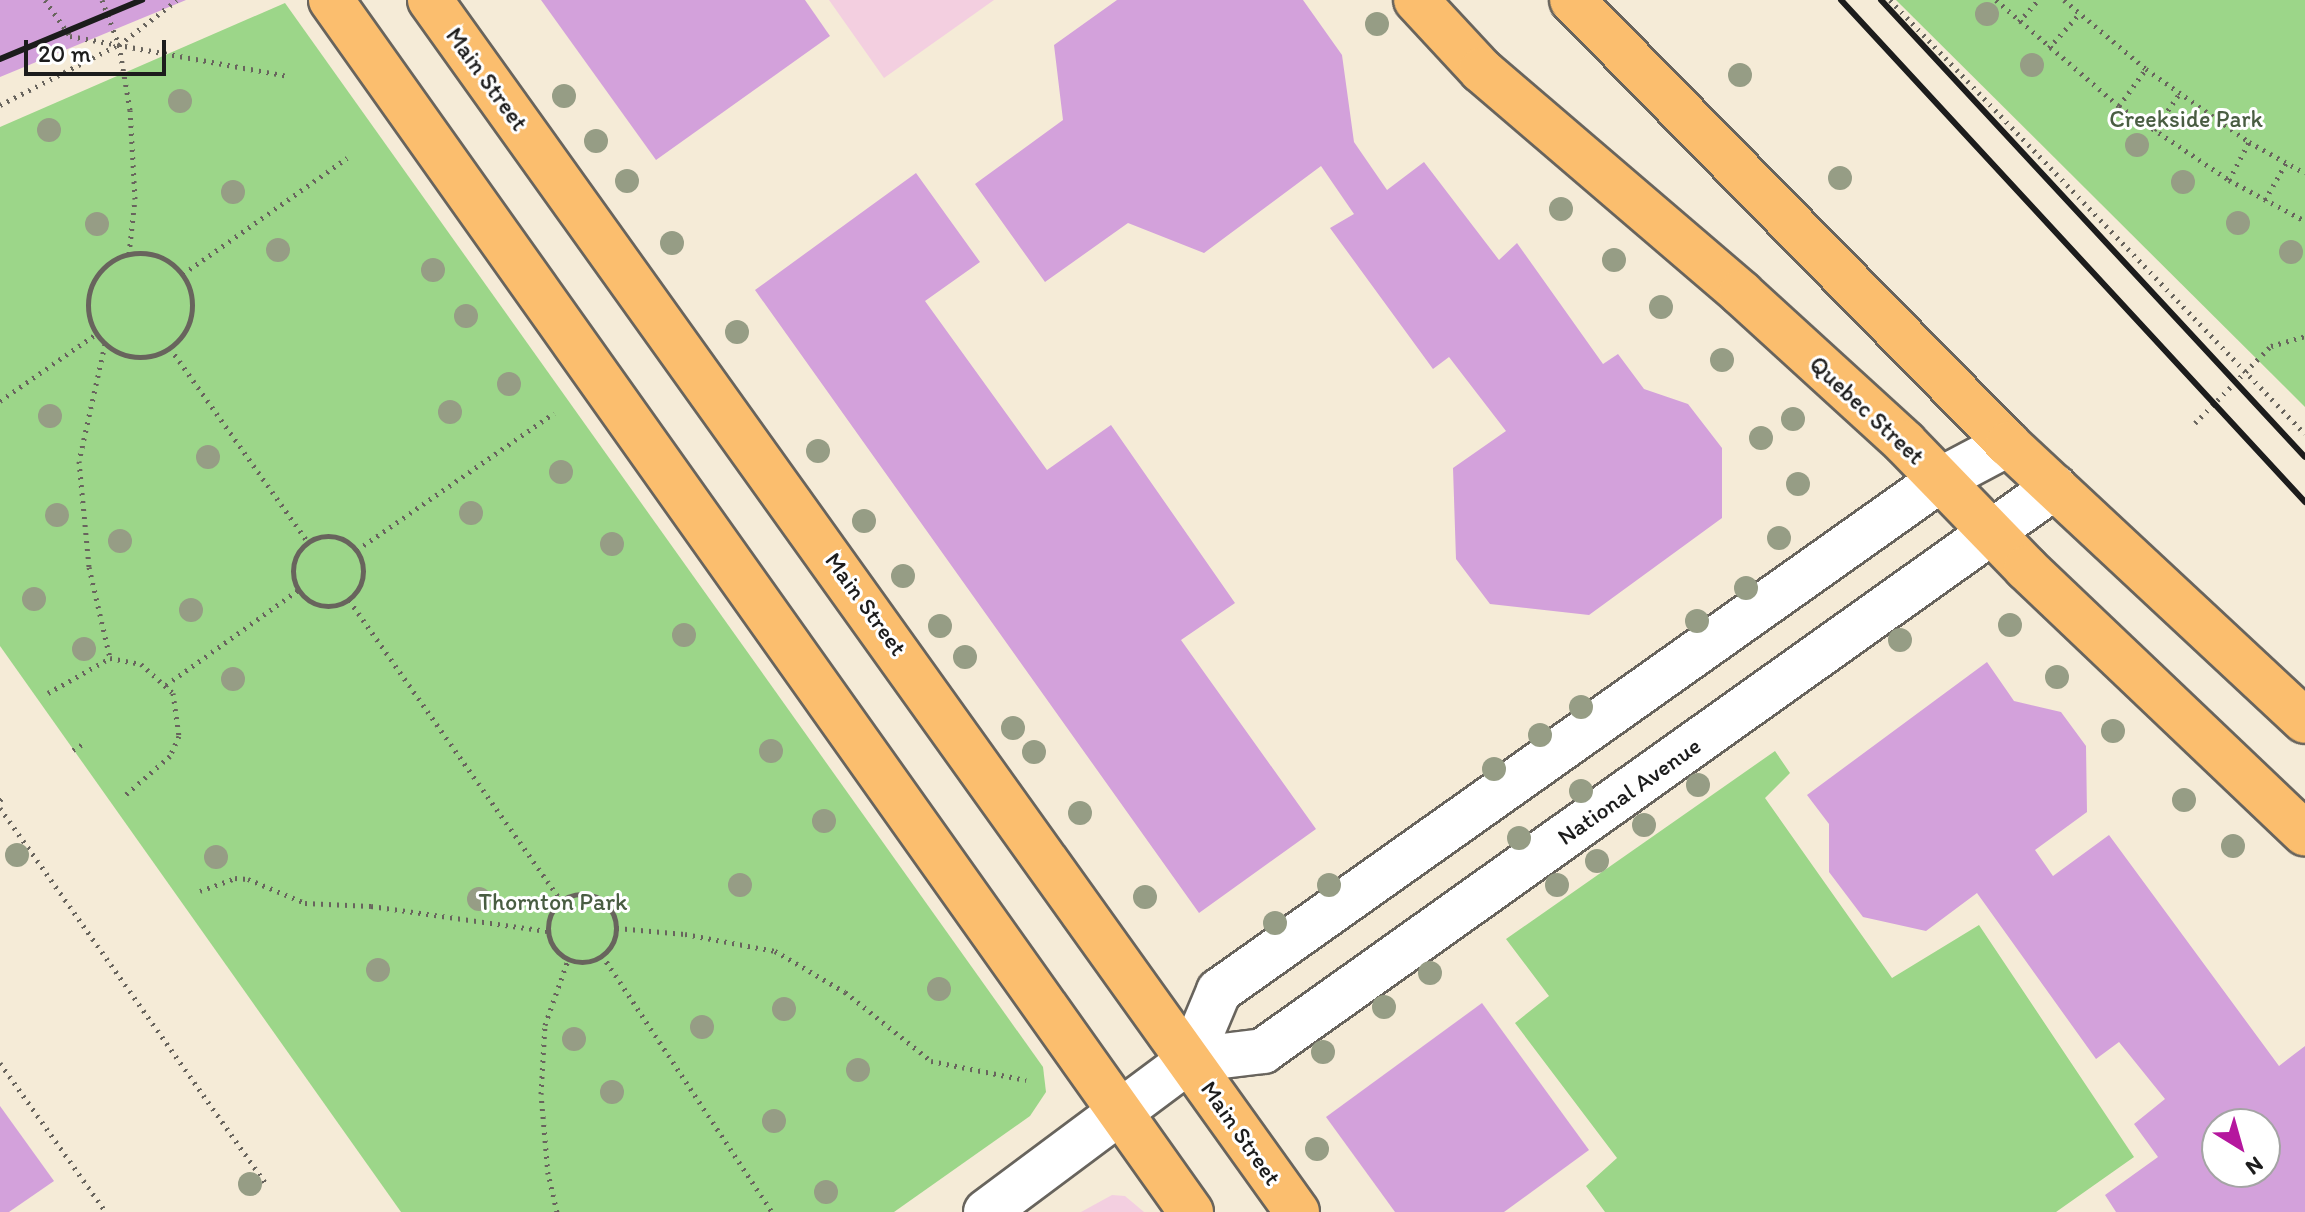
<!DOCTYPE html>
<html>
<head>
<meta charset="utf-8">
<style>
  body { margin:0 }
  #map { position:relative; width:2305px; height:1212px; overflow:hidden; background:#f5ebd7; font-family:Itim,sans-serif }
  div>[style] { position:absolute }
  .built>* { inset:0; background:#f3cfe0 }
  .green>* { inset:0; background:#9cd689 }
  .building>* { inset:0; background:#d3a1db }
  .path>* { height:5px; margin-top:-2.5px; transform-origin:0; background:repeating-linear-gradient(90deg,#68645d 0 2px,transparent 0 8px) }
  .path>.ring { margin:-2.5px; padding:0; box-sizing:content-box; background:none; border:5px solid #68645d; border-radius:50% }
  .roads { filter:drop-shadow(2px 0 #68645d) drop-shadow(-2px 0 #68645d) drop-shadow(0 2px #68645d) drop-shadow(0 -2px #68645d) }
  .minor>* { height:44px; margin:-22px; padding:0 22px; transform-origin:22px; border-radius:22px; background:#fff }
  .major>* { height:44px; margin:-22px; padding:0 22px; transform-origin:22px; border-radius:22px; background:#fbbe6e }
  .rail>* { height:6px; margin:-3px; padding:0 3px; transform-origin:3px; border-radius:3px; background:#1c1c1c }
  .trees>* { width:24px; height:24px; margin:-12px; border-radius:50%; background:#969d85 }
  span { translate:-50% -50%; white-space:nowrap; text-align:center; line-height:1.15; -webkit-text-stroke:6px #fff; paint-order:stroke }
  .street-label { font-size:24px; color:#1c1c1c }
  .park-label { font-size:24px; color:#495d42 }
  .north { position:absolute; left:2201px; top:1108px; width:80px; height:80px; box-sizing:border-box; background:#fff; border:2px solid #a4a4a4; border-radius:50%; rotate:143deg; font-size:22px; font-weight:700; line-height:32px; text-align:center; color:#1c1c1c }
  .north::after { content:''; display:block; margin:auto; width:28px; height:36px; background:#b5179e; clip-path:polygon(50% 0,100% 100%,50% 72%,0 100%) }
  .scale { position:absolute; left:24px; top:40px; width:142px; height:36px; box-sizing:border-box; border:4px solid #1c1c1c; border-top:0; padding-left:10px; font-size:24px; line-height:28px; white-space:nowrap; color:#1c1c1c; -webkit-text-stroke:6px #fff; paint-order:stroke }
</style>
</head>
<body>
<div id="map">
  <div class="built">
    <div style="clip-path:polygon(829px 0,994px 0,884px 78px)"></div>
    <div style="clip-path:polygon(1112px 1195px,1125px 1196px,1144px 1212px,1081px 1212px)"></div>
  </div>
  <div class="green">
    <div style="clip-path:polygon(1896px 0,2305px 0,2305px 407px)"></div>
    <div style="clip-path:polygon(285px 3px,1043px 1067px,1046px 1092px,1030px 1116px,894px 1212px,401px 1212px,0 646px,0 127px)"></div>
    <div style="clip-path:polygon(1775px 751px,1790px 773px,1765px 798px,1892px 978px,1979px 925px,2134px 1157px,2056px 1212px,1605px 1212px,1586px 1186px,1617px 1158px,1515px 1023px,1549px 996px,1506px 939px)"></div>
  </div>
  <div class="building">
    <div style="clip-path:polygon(0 0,186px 0,0 77px)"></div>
    <div style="clip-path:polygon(541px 0,805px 0,830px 36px,656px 160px)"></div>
    <div style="clip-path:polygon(1117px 0,1303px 0,1342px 55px,1354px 142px,1387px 190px,1424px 162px,1499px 260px,1517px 243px,1603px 364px,1618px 354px,1644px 389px,1688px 404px,1722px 448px,1722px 518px,1589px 615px,1490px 604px,1456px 559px,1453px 468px,1506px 431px,1449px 357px,1433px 369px,1330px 228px,1354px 214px,1321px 166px,1204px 253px,1128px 223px,1045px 282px,975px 184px,1063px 120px,1054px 45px)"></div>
    <div style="clip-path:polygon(916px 173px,980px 262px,925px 301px,1047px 470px,1111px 425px,1235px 603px,1181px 640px,1316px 829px,1199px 913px,755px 290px)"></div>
    <div style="clip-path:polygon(evenodd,1987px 662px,2014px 701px,2061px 712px,2086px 746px,2087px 812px,2035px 850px,2053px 876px,2109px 835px,2279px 1066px,2305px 1046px,2305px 1212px,2116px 1212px,2105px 1195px,2158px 1157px,2134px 1124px,2165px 1099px,2119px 1042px,2096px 1059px,1977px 893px,1926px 931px,1863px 917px,1829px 872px,1829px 824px,1807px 795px,1987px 662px,2217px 1124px,2265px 1124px,2265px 1172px,2217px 1172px,2217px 1124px)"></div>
    <div style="clip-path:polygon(1482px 1003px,1589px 1150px,1504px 1212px,1395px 1212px,1326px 1117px)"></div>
    <div style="clip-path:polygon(0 1106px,54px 1181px,9px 1212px,0 1212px)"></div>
  </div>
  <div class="path">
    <div style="left:45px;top:0;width:44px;rotate:55.2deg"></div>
    <div style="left:70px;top:36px;width:221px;rotate:10.4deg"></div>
    <div style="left:102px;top:0;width:48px;rotate:69.3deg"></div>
    <div style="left:1890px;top:0;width:600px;rotate:46.28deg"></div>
    <div style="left:1996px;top:0;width:162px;rotate:40.8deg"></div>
    <div style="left:2119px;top:106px;width:133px;rotate:33.9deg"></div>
    <div style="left:2229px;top:180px;width:86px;rotate:28.3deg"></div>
    <div style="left:2064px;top:0;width:107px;rotate:40.1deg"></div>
    <div style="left:2146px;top:69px;width:126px;rotate:35.3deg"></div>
    <div style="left:2249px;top:142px;width:64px;rotate:29deg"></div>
    <div style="left:2019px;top:22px;width:29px;rotate:-49deg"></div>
    <div style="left:2049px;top:48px;width:47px;rotate:-48.5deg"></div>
    <div style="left:0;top:105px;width:132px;rotate:-27deg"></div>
    <div style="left:2119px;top:106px;width:46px;rotate:-53.9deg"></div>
    <div style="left:2154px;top:130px;width:45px;rotate:-54.9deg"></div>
    <div style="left:2229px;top:180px;width:43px;rotate:-62.2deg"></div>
    <div style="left:2265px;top:200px;width:43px;rotate:-60.4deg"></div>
    <div class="ring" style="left:88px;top:253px;width:99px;height:99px"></div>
    <div style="left:129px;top:254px;width:55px;rotate:-83.8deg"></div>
    <div style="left:135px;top:199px;width:89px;rotate:-93.2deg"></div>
    <div style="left:130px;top:110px;width:66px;rotate:-99.6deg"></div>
    <div style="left:119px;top:45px;width:73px;rotate:-37.8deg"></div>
    <div style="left:183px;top:274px;width:201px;rotate:-35.3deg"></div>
    <div style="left:105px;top:344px;width:120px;rotate:102.5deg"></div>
    <div style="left:79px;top:461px;width:106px;rotate:84.6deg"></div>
    <div style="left:89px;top:567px;width:93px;rotate:77deg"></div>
    <div style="left:170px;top:348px;width:238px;rotate:54.6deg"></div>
    <div style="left:0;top:401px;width:117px;rotate:-34.9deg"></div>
    <div style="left:2195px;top:423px;width:108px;rotate:-45.4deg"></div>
    <div style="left:2271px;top:346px;width:35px;rotate:-16deg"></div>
    <div class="ring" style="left:293px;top:536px;width:65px;height:65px"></div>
    <div style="left:357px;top:550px;width:240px;rotate:-34.8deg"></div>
    <div style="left:349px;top:600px;width:367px;rotate:54.8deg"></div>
    <div style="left:166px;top:685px;width:163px;rotate:-35.7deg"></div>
    <div style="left:48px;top:693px;width:71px;rotate:-29.4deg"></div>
    <div style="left:110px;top:658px;width:32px;rotate:11deg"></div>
    <div style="left:141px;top:664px;width:43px;rotate:42.2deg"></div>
    <div style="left:173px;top:693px;width:43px;rotate:82.1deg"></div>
    <div style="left:179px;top:736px;width:22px;rotate:114deg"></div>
    <div style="left:170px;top:756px;width:61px;rotate:139deg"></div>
    <div style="left:73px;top:750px;width:13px;rotate:-32deg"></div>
    <div style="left:0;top:800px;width:5px;rotate:-37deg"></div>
    <div style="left:0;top:808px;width:460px;rotate:54.7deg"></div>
    <div style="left:200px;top:891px;width:37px;rotate:-20deg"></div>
    <div style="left:235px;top:878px;width:13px;rotate:4deg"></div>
    <div style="left:248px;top:879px;width:62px;rotate:22.8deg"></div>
    <div style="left:305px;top:903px;width:66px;rotate:2.6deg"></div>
    <div style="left:371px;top:906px;width:178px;rotate:8.1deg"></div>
    <div class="ring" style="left:548px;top:894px;width:63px;height:63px"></div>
    <div style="left:617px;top:928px;width:68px;rotate:5deg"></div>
    <div style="left:685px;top:934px;width:92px;rotate:10.7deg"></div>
    <div style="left:775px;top:951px;width:81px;rotate:30.4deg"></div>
    <div style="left:845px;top:992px;width:110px;rotate:38.7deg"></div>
    <div style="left:931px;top:1061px;width:97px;rotate:11.3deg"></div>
    <div style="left:602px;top:955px;width:308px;rotate:56.5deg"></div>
    <div style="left:0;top:1063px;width:183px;rotate:54.6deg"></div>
    <div style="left:557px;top:1212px;width:39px;rotate:-103deg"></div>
    <div style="left:548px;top:1174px;width:80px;rotate:-95deg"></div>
    <div style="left:541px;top:1094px;width:69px;rotate:-86.7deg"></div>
    <div style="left:545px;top:1025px;width:69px;rotate:-70.5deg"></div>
  </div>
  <div class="roads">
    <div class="minor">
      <div style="left:1190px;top:1060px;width:74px;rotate:-7deg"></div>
      <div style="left:1263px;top:1051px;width:972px;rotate:-35.46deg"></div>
      <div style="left:986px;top:1212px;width:254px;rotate:-36.7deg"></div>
      <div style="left:1190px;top:1060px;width:75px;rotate:-67.2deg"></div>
      <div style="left:1219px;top:991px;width:884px;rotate:-35.33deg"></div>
      <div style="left:1940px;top:480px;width:77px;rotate:-27.9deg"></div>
    </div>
    <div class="major">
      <div style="left:331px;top:0;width:1486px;rotate:54.64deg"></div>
      <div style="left:430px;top:0;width:1490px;rotate:54.42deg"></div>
      <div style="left:1416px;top:0;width:96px;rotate:47.1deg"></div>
      <div style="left:1481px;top:70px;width:343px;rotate:40.6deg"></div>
      <div style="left:1741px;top:293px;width:222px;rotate:42.4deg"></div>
      <div style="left:1905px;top:443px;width:174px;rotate:45.9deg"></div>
      <div style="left:2026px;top:568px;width:385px;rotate:43.6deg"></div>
      <div style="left:1572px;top:0;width:622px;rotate:45.52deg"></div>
      <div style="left:2008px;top:444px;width:406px;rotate:43deg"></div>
    </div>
  </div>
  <div class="rail">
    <div style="left:1841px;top:0;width:684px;rotate:47.25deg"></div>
    <div style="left:1881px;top:0;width:623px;rotate:47.15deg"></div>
    <div style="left:0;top:59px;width:154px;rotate:-22.6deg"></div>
  </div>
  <div class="trees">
    <div style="left:1987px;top:14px"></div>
    <div style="left:1377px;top:24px"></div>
    <div style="left:2032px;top:65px"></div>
    <div style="left:1740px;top:75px"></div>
    <div style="left:564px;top:96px"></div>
    <div style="left:180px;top:101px"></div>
    <div style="left:49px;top:130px"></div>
    <div style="left:596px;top:141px"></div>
    <div style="left:2137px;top:145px"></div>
    <div style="left:1840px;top:178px"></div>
    <div style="left:627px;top:181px"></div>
    <div style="left:2183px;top:182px"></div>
    <div style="left:233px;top:192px"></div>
    <div style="left:1561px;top:209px"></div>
    <div style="left:2238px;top:223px"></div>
    <div style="left:97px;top:224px"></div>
    <div style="left:672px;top:243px"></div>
    <div style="left:278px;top:250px"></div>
    <div style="left:2291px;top:252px"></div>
    <div style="left:1614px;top:260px"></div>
    <div style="left:433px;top:270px"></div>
    <div style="left:1661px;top:307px"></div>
    <div style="left:466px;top:316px"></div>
    <div style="left:737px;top:332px"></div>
    <div style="left:1722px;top:360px"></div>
    <div style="left:509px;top:384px"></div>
    <div style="left:450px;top:412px"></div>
    <div style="left:50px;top:416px"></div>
    <div style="left:1793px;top:419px"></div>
    <div style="left:1761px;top:438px"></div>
    <div style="left:818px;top:451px"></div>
    <div style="left:208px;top:457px"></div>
    <div style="left:561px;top:472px"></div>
    <div style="left:1798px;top:484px"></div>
    <div style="left:471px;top:513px"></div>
    <div style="left:57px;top:515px"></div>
    <div style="left:864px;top:521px"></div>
    <div style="left:1779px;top:538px"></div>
    <div style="left:120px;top:541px"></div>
    <div style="left:612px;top:544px"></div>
    <div style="left:903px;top:576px"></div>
    <div style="left:1746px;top:588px"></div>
    <div style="left:34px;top:599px"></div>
    <div style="left:191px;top:610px"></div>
    <div style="left:1697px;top:621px"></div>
    <div style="left:2010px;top:625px"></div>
    <div style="left:940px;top:626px"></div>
    <div style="left:684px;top:635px"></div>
    <div style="left:1900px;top:640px"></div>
    <div style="left:84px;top:649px"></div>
    <div style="left:965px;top:657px"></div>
    <div style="left:2057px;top:677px"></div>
    <div style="left:233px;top:679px"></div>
    <div style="left:1581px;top:707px"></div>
    <div style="left:1013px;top:728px"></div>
    <div style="left:2113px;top:731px"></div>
    <div style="left:1540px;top:735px"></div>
    <div style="left:771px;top:751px"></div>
    <div style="left:1034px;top:752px"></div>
    <div style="left:1494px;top:769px"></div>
    <div style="left:1698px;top:785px"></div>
    <div style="left:1581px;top:791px"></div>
    <div style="left:2184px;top:800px"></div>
    <div style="left:1080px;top:813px"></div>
    <div style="left:824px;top:821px"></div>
    <div style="left:1644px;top:825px"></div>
    <div style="left:1519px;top:838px"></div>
    <div style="left:2233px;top:846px"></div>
    <div style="left:17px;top:855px"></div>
    <div style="left:216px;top:857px"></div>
    <div style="left:1597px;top:861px"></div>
    <div style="left:740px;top:885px"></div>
    <div style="left:1329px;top:885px"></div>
    <div style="left:1557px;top:885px"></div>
    <div style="left:1145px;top:897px"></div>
    <div style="left:479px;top:899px"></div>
    <div style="left:1275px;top:923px"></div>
    <div style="left:378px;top:970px"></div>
    <div style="left:1430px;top:973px"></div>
    <div style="left:939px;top:989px"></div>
    <div style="left:1384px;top:1007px"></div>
    <div style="left:784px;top:1009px"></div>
    <div style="left:702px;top:1027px"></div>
    <div style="left:574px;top:1039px"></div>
    <div style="left:1323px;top:1052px"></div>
    <div style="left:858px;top:1070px"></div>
    <div style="left:612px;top:1092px"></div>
    <div style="left:774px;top:1121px"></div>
    <div style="left:1317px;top:1149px"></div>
    <div style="left:250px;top:1184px"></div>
    <div style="left:826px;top:1192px"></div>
  </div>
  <div class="street-label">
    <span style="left:487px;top:79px;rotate:54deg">Main Street</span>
    <span style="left:1867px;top:410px;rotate:43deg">Quebec Street</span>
    <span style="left:866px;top:604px;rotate:54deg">Main Street</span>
    <span style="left:1629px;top:791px;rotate:-35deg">National Avenue</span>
    <span style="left:1241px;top:1133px;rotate:55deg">Main Street</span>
  </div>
  <div class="park-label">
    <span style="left:2186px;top:119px">Creekside Park</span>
    <span style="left:553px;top:902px">Thornton Park</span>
  </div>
  <div class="north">N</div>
  <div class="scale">20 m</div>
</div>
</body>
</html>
